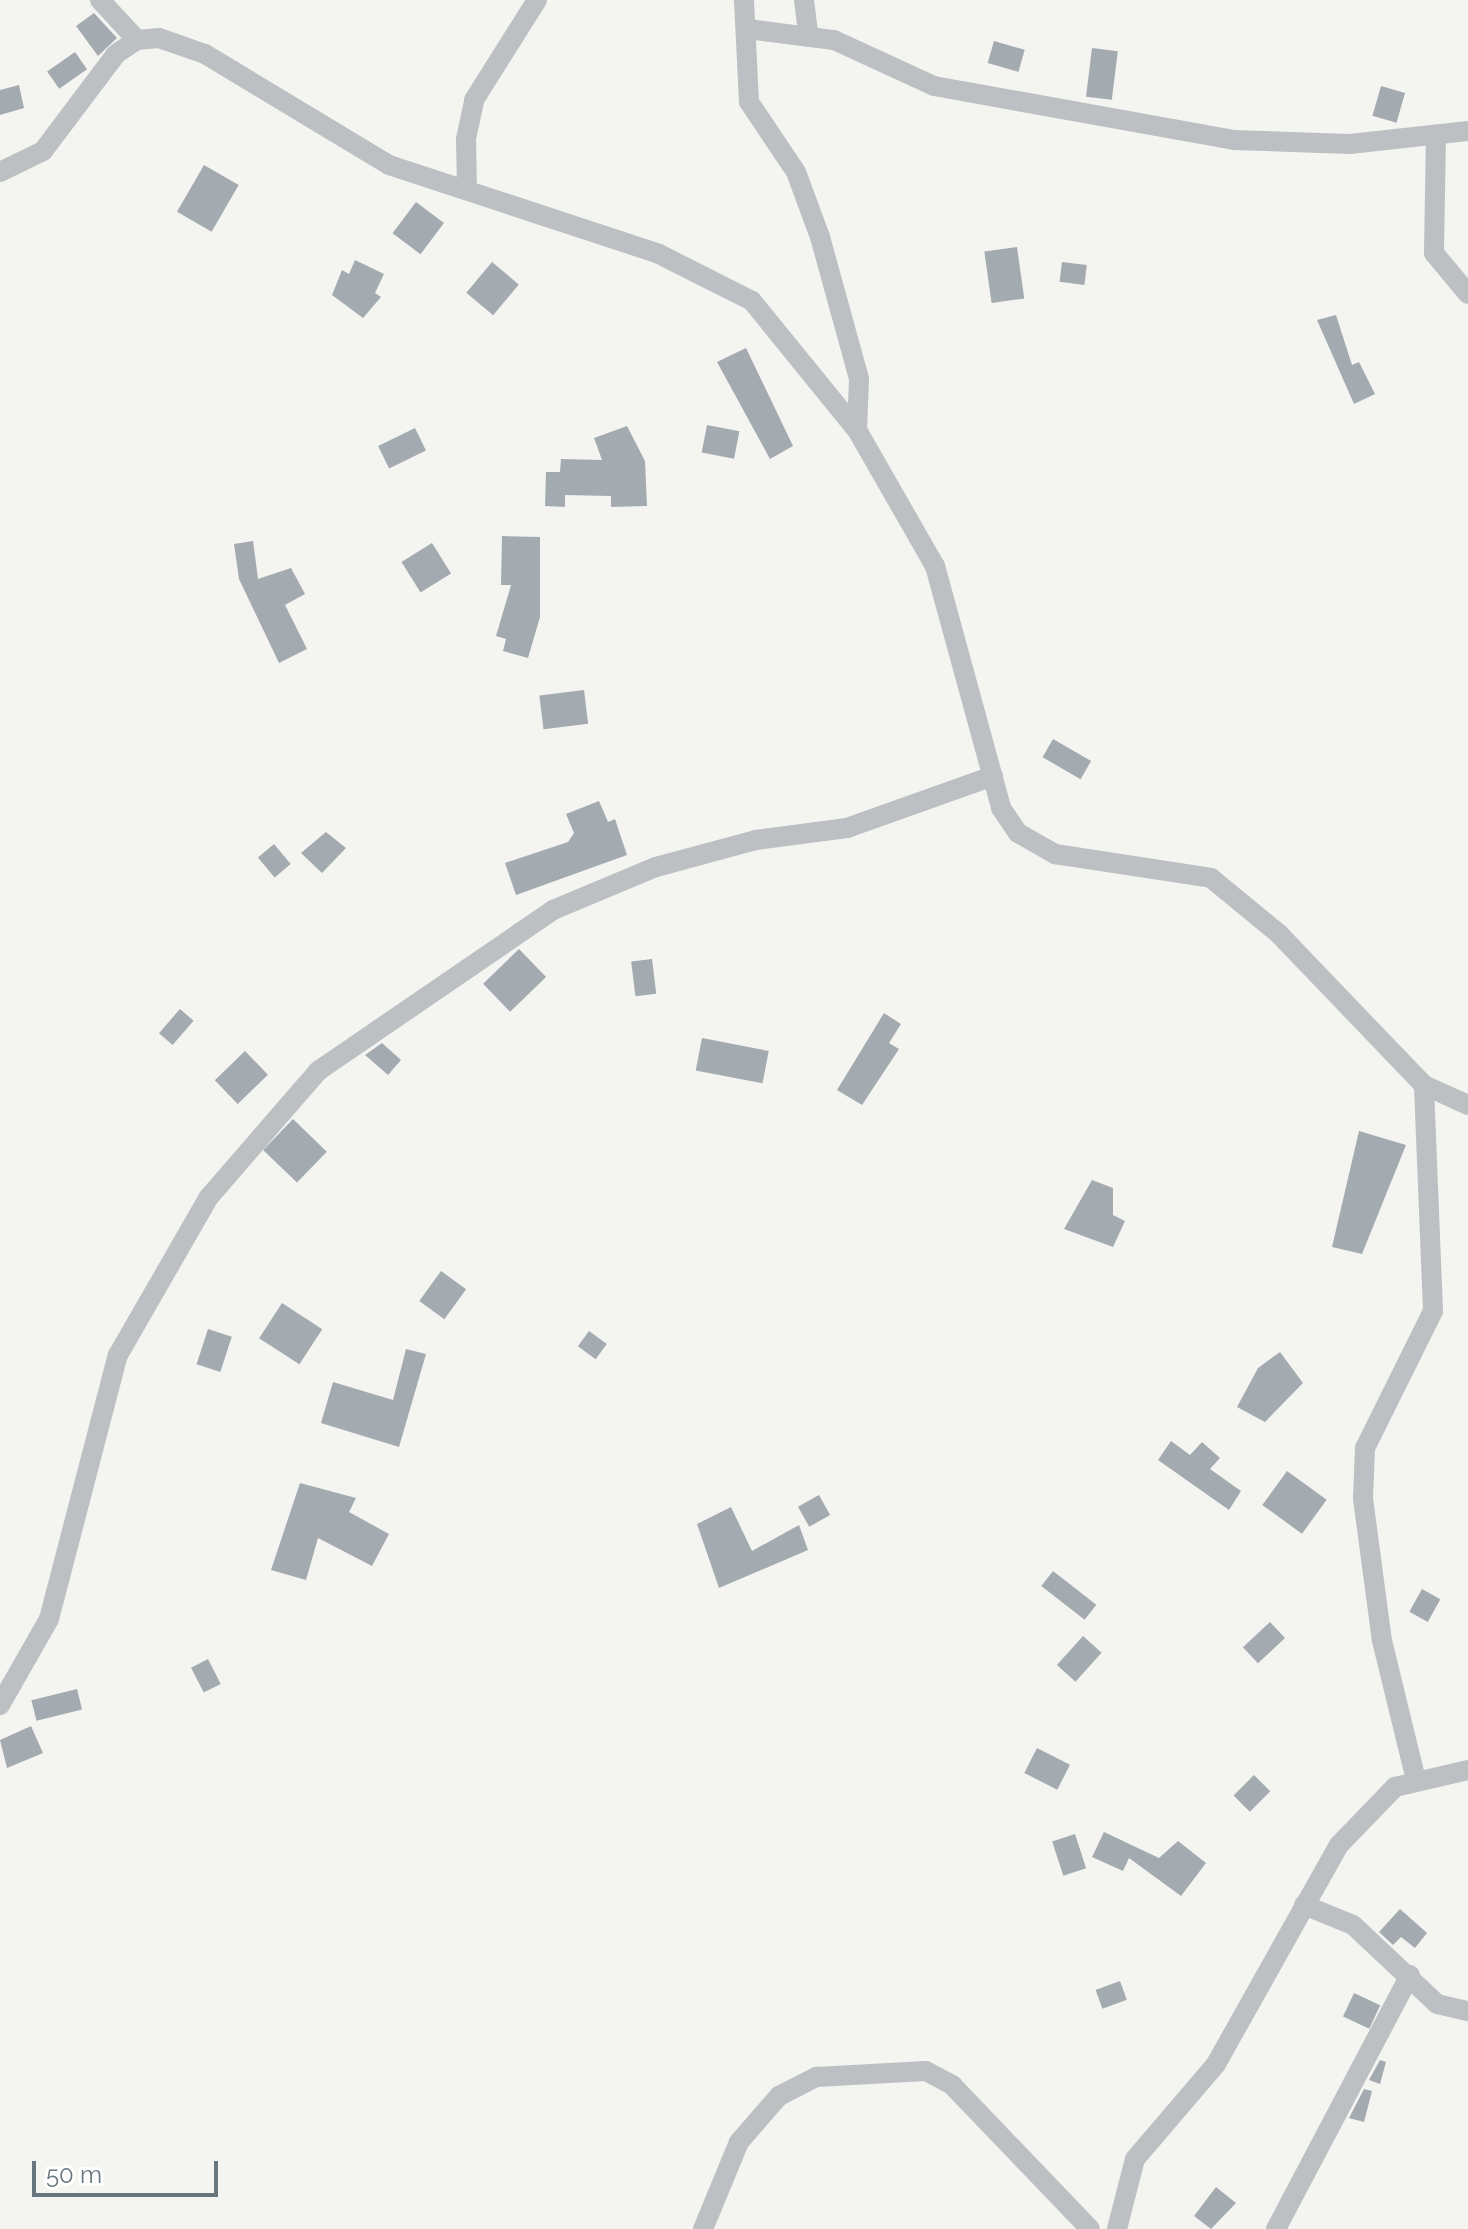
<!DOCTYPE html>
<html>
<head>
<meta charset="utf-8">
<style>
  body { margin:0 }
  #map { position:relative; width:1468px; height:2229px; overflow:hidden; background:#f4f4f1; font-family:Raleway,sans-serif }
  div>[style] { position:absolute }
  .building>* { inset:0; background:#a4abb0; transform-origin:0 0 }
  .street>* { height:20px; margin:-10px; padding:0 10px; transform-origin:10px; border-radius:10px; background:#bcc0c3 }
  span { translate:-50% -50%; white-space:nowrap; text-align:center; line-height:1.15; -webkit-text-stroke:8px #fff; paint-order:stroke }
  .scale { position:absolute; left:32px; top:2161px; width:186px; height:36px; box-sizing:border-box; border:4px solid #67767f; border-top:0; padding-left:10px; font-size:24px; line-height:28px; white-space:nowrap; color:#67767f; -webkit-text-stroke:6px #fff; paint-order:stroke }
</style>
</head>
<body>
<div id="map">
  <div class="building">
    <div style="clip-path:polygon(94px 13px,117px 38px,98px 56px,76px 26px)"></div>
    <div style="left:994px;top:41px;width:32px;height:23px;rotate:16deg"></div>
    <div style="left:1092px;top:48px;width:26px;height:49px;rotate:7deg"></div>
    <div style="left:75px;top:52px;width:21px;height:34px;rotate:55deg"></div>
    <div style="clip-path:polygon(19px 85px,24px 108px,0 115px,0 90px)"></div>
    <div style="left:1381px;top:86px;width:25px;height:31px;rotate:16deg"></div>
    <div style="left:204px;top:165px;width:40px;height:54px;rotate:30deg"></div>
    <div style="left:416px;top:202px;width:35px;height:39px;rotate:37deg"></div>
    <div style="left:1017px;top:247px;width:52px;height:33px;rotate:82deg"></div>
    <div style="clip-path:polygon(355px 260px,384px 274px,375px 293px,381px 297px,363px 318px,332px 295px,342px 270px,349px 274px)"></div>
    <div style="left:492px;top:262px;width:35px;height:40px;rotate:40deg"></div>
    <div style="left:1062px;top:262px;width:25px;height:20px;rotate:7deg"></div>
    <div style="clip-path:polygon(1336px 315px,1352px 365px,1359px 362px,1375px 394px,1354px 404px,1317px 320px)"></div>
    <div style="clip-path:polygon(746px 348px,793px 446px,770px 459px,717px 362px)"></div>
    <div style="left:707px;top:425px;width:33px;height:28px;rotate:11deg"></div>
    <div style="clip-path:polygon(627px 426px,645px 461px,647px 506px,611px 507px,611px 496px,565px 495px,565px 507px,545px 506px,546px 472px,560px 472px,561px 459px,602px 460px,594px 438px)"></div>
    <div style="left:415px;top:428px;width:25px;height:41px;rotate:64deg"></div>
    <div style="clip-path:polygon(502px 536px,540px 537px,540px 617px,528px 658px,503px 651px,506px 639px,496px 636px,511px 585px,501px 585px)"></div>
    <div style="clip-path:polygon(253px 541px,258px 579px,291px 568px,305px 594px,285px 605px,307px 649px,279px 663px,239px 579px,234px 544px)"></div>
    <div style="left:432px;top:543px;width:36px;height:36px;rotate:58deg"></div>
    <div style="left:584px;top:690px;width:34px;height:45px;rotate:83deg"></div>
    <div style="left:1053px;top:739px;width:44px;height:21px;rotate:30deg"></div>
    <div style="clip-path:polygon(599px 801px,608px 822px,615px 819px,627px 855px,516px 895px,505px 863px,568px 842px,574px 833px,566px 814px)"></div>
    <div style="clip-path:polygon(326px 832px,346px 848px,322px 873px,301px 853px)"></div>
    <div style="left:274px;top:844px;width:26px;height:21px;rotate:50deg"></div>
    <div style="left:519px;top:949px;width:39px;height:50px;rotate:46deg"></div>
    <div style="left:652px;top:959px;width:35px;height:21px;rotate:83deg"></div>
    <div style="left:180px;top:1009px;width:18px;height:32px;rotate:41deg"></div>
    <div style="clip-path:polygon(884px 1013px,901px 1024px,889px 1043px,899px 1049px,862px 1105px,837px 1090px)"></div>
    <div style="left:702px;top:1038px;width:68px;height:33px;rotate:11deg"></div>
    <div style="clip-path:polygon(382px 1043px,401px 1060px,388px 1075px,365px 1055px)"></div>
    <div style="left:245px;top:1051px;width:33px;height:42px;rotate:46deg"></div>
    <div style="left:293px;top:1119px;width:47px;height:43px;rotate:44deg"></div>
    <div style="clip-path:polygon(1359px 1131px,1406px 1145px,1362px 1254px,1332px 1247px)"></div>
    <div style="clip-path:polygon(1092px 1180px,1113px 1188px,1113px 1215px,1125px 1221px,1113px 1247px,1064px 1229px)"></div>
    <div style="left:441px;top:1271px;width:31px;height:37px;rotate:36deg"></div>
    <div style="left:282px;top:1303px;width:48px;height:42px;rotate:33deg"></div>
    <div style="left:208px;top:1329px;width:25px;height:37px;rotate:18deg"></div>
    <div style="left:589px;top:1331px;width:22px;height:19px;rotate:36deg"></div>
    <div style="clip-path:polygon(406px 1349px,426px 1354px,399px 1447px,321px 1423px,333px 1382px,393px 1400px)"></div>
    <div style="clip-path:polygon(1280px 1352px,1303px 1383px,1265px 1422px,1237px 1407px,1258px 1368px)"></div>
    <div style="clip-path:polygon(1171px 1441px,1190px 1455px,1202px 1442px,1220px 1458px,1210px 1469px,1241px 1491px,1229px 1510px,1158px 1460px)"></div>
    <div style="left:1287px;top:1471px;width:49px;height:42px;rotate:36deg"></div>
    <div style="clip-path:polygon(300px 1483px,356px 1498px,349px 1512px,389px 1534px,372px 1566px,318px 1538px,306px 1580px,271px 1570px)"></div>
    <div style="left:819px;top:1495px;width:23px;height:24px;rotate:61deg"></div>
    <div style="clip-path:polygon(731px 1507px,752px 1551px,799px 1525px,808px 1550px,719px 1588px,697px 1524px)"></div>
    <div style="left:1053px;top:1571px;width:55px;height:19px;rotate:38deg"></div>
    <div style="left:1422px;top:1589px;width:21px;height:26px;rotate:29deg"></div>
    <div style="left:1270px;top:1622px;width:22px;height:37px;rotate:47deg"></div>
    <div style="left:1083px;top:1636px;width:25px;height:39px;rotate:42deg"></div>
    <div style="left:208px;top:1659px;width:28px;height:19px;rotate:63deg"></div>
    <div style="left:77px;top:1689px;width:21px;height:47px;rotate:76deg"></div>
    <div style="clip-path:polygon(31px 1726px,43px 1753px,7px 1768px,0 1740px)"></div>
    <div style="left:1037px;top:1748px;width:37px;height:28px;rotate:27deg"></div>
    <div style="left:1254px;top:1775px;width:23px;height:29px;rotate:45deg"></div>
    <div style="clip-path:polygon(1104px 1832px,1159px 1858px,1178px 1841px,1206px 1863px,1181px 1896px,1129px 1858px,1123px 1871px,1092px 1857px)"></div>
    <div style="left:1075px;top:1834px;width:36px;height:24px;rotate:72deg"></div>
    <div style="clip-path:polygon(1400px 1909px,1427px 1933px,1415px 1948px,1401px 1937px,1393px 1945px,1379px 1932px)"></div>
    <div style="left:1120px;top:1981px;width:20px;height:26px;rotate:70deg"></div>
    <div style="left:1354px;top:1993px;width:29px;height:26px;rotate:25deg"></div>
    <div style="clip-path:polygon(1380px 2060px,1386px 2062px,1380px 2084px,1369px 2080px)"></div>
    <div style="clip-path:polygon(1364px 2089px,1372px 2091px,1364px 2122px,1349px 2118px)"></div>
    <div style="clip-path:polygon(1216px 2187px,1236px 2203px,1211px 2229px,1194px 2216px)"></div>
  </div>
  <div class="street">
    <div style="left:100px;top:0;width:54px;rotate:47.2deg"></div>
    <div style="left:744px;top:0;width:102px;rotate:87.2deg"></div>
    <div style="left:749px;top:102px;width:84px;rotate:56.1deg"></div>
    <div style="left:796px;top:172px;width:69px;rotate:69.7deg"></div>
    <div style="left:820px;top:237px;width:147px;rotate:74.6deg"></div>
    <div style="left:859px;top:379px;width:51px;rotate:92.2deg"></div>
    <div style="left:804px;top:0;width:34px;rotate:83deg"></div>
    <div style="left:748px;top:29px;width:87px;rotate:7.3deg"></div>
    <div style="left:834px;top:40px;width:110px;rotate:24.7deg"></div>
    <div style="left:934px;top:86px;width:305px;rotate:10.2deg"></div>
    <div style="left:1234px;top:140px;width:116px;rotate:2deg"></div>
    <div style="left:1350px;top:144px;width:119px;rotate:-6.3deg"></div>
    <div style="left:1436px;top:135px;width:118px;rotate:91deg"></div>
    <div style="left:1434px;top:253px;width:53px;rotate:50.3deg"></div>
    <div style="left:0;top:172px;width:48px;rotate:-26deg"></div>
    <div style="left:43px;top:151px;width:121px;rotate:-53deg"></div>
    <div style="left:116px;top:54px;width:25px;rotate:-34deg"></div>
    <div style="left:137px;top:40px;width:22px;rotate:-5deg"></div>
    <div style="left:159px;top:38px;width:49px;rotate:19.2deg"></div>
    <div style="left:205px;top:54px;width:215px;rotate:31.1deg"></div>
    <div style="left:389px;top:165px;width:284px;rotate:18.2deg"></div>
    <div style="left:659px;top:254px;width:104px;rotate:26.8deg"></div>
    <div style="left:752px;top:301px;width:166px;rotate:50.9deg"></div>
    <div style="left:857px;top:430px;width:157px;rotate:60.2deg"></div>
    <div style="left:935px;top:566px;width:251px;rotate:74.7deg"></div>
    <div style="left:1001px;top:808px;width:30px;rotate:56deg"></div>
    <div style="left:1018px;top:833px;width:43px;rotate:29.6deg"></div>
    <div style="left:1055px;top:854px;width:158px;rotate:8.7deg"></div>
    <div style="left:1211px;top:878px;width:87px;rotate:39.4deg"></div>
    <div style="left:1278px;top:933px;width:211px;rotate:46.2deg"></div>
    <div style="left:1424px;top:1085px;width:48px;rotate:24.4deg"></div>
    <div style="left:467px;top:190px;width:51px;rotate:-91.1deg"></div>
    <div style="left:466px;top:139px;width:40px;rotate:-78deg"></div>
    <div style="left:474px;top:100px;width:118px;rotate:-57.8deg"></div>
    <div style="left:0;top:1705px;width:99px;rotate:-60.3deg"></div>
    <div style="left:49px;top:1619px;width:273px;rotate:-75.4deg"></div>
    <div style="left:118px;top:1355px;width:182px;rotate:-60.1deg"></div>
    <div style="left:209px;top:1197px;width:167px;rotate:-49.1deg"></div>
    <div style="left:318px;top:1071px;width:285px;rotate:-34.4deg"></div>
    <div style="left:553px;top:910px;width:112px;rotate:-22.7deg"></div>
    <div style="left:656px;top:867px;width:104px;rotate:-15.1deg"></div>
    <div style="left:756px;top:840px;width:92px;rotate:-7.5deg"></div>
    <div style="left:847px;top:828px;width:155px;rotate:-19.6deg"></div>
    <div style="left:1416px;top:1780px;width:143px;rotate:-103.7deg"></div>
    <div style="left:1382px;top:1641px;width:144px;rotate:-97.6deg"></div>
    <div style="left:1363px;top:1498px;width:50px;rotate:-87.7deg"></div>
    <div style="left:1365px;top:1448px;width:153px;rotate:-63.6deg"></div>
    <div style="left:1433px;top:1311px;width:226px;rotate:-92.3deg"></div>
    <div style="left:1304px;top:1905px;width:53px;rotate:22.2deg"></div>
    <div style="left:1353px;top:1925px;width:115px;rotate:43.2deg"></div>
    <div style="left:1437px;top:2004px;width:32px;rotate:13deg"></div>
    <div style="left:703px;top:2229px;width:94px;rotate:-67.5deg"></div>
    <div style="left:739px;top:2142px;width:61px;rotate:-49deg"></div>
    <div style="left:779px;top:2096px;width:42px;rotate:-27.2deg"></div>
    <div style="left:816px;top:2077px;width:110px;rotate:-3.1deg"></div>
    <div style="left:926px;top:2071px;width:30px;rotate:28deg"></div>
    <div style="left:952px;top:2085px;width:199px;rotate:46.2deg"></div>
    <div style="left:1117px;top:2229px;width:72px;rotate:-75.6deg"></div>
    <div style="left:1135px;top:2159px;width:125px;rotate:-49.5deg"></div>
    <div style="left:1216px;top:2064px;width:251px;rotate:-60.7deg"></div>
    <div style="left:1339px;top:1845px;width:81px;rotate:-46deg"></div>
    <div style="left:1395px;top:1787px;width:75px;rotate:-13.1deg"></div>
    <div style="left:1276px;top:2229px;width:287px;rotate:-62.2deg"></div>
  </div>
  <div class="scale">50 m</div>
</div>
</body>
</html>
